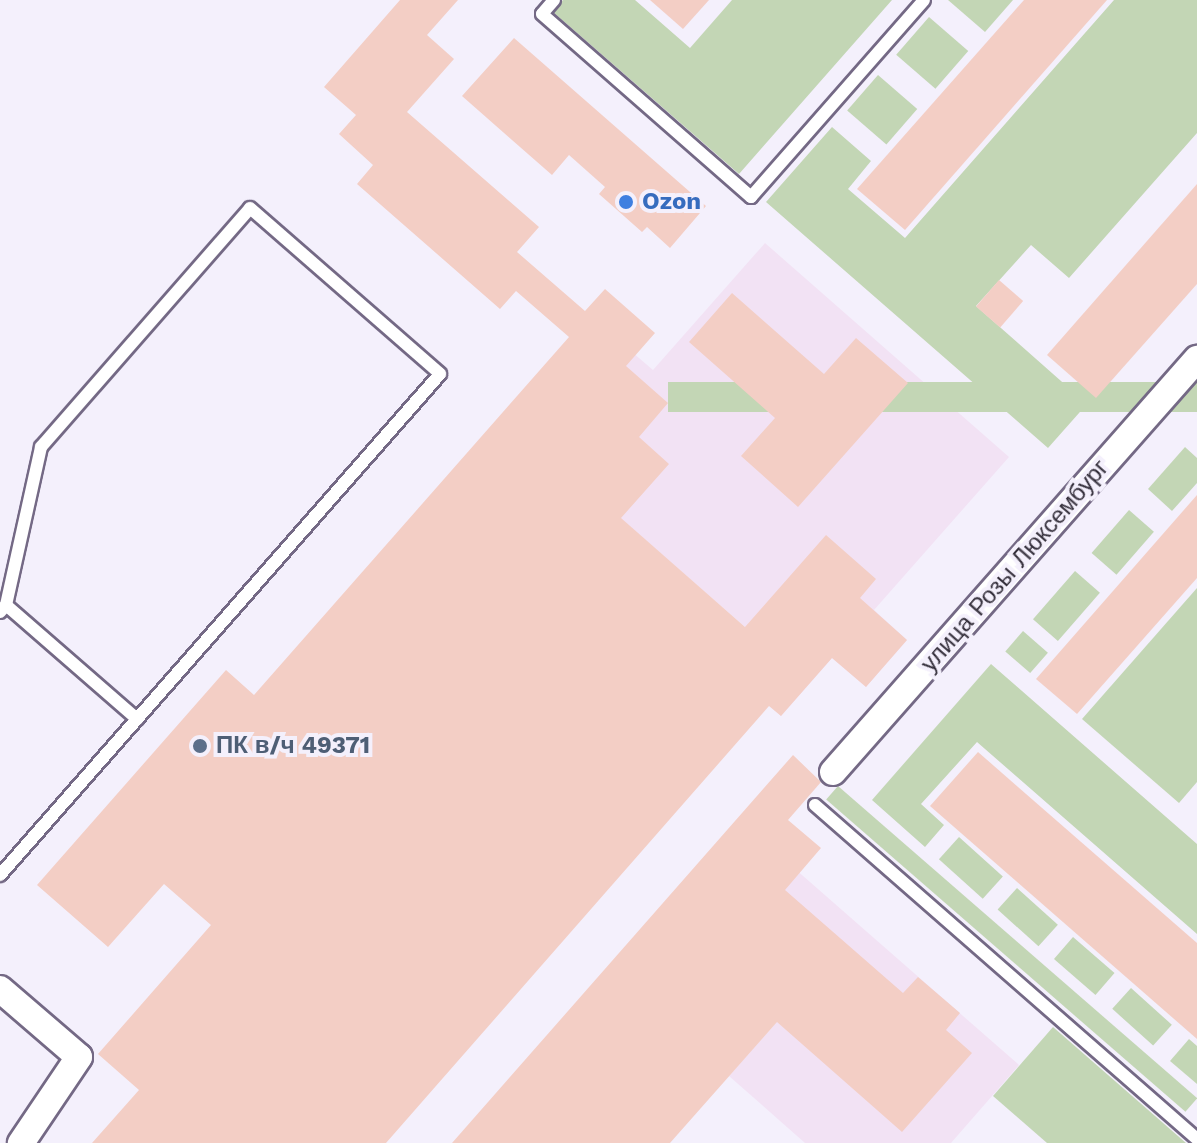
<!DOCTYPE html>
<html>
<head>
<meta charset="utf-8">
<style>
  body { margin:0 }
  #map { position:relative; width:1197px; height:1143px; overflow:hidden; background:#f4f0fc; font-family:"Work Sans",sans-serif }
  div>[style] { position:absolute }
  .commercial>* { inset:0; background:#f2e2f4 }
  .green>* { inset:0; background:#c3d6b5; transform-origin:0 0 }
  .building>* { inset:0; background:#f3cec5; transform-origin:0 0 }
  .roads { filter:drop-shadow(2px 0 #746985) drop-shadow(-2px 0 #746985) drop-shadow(0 2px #746985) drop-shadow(0 -2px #746985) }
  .lane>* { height:12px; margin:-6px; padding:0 6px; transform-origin:6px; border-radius:6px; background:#fff }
  .street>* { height:26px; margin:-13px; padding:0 13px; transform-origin:13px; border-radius:13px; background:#fff }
  .dots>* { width:22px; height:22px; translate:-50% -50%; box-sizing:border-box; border:4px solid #f4f0fc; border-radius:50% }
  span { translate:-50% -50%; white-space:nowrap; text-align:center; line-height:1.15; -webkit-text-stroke:8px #f4f0fc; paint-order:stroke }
  .shop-label { font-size:24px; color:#366cbe; font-weight:700 }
  .left { translate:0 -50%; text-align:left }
  .street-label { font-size:24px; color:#342f3b }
  .service-label { font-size:24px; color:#4e5e75; font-weight:700 }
</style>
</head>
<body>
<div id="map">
  <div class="commercial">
    <div style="clip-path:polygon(765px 243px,1009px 457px,874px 610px,907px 640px,866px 687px,832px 658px,781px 716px,740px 680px,768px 647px,595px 496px,569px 423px,632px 352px,653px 370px)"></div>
    <div style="clip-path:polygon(778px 854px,1019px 1065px,951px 1143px,805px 1143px,729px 1076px,776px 1023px)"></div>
  </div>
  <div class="green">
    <div style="clip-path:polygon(563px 0,635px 0,690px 48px,732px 0,892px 0,739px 174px,553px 12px)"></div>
    <div style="clip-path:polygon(948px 0,1013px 0,985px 32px)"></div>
    <div style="clip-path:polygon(1114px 0,1197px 0,1197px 133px,1069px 278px,1031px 245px,976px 306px,1087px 404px,1048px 448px,766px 202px,832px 127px,871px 161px,848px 189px,905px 238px)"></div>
    <div style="left:929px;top:17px;width:52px;height:50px;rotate:41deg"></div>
    <div style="left:878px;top:75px;width:52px;height:47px;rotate:41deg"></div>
    <div style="left:1197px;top:382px;width:30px;height:529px;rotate:90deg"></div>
    <div style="clip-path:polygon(1185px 447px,1197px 458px,1197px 483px,1172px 511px,1148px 489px)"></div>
    <div style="left:1129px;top:510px;width:33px;height:57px;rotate:41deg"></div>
    <div style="left:1075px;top:571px;width:33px;height:64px;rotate:41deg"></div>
    <div style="clip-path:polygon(1197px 588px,1197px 782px,1179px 803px,1082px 719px)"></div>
    <div style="left:1023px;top:631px;width:33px;height:27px;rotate:41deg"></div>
    <div style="clip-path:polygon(991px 664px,1197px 844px,1197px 934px,977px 742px,921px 804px,944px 825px,925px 847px,872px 800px)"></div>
    <div style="left:838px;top:786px;width:476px;height:18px;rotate:41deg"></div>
    <div style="left:959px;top:837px;width:59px;height:30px;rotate:42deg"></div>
    <div style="left:1017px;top:888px;width:55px;height:29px;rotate:42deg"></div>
    <div style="left:1073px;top:937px;width:55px;height:29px;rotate:41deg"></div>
    <div style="left:1131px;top:988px;width:55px;height:28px;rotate:42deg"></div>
    <div style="clip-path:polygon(1053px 1027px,1186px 1143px,1047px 1143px,993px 1096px)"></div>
    <div style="clip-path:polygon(1189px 1039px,1197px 1046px,1197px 1084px,1170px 1061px)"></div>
  </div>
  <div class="building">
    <div style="clip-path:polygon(400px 0,458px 0,427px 35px,454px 59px,407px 112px,539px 227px,517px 252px,585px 311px,605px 289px,655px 333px,626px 366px,668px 403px,639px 437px,669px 464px,621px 518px,745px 627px,826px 535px,876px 579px,860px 598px,907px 640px,866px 687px,832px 658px,781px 716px,769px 706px,386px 1143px,92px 1143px,139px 1090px,98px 1054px,211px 925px,164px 884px,108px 947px,37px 885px,226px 670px,254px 695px,569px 337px,516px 291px,500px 309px,357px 184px,373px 165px,339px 134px,356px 115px,324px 87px)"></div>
    <div style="clip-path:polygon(650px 0,709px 0,683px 29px)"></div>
    <div style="clip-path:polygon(1024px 0,1107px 0,905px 230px,857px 189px)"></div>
    <div style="clip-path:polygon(514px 38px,706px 206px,670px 248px,647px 227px,642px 232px,599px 194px,605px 187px,569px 155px,552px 175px,462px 96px)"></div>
    <div style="clip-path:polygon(1197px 184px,1197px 284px,1096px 398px,1047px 355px)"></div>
    <div style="left:999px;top:280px;width:32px;height:35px;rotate:41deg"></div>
    <div style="clip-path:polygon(732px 293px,824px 374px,856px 338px,908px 383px,798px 507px,741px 456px,775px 418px,689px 342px)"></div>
    <div style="clip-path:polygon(1197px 495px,1197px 578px,1077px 714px,1036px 679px)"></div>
    <div style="clip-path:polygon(978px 752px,1197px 943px,1197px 1039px,930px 806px)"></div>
    <div style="clip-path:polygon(793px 755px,821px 782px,788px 820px,821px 848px,785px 890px,903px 993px,918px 977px,960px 1013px,946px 1030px,972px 1053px,902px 1132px,777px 1022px,670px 1143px,452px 1143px)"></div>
  </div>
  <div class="roads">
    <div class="lane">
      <div style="left:554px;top:0;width:18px;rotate:131deg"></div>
      <div style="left:542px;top:14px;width:278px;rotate:41.2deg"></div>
      <div style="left:751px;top:197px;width:262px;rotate:-48.7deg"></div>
      <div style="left:6px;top:605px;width:174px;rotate:41deg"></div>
      <div style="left:0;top:612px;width:9px;rotate:-49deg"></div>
      <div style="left:6px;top:605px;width:162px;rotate:-77.5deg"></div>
      <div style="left:41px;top:447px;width:317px;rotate:-48.8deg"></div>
      <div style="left:250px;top:208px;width:252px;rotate:41.1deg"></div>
      <div style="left:440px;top:374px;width:667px;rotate:131.29deg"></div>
      <div style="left:815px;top:805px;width:507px;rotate:41.16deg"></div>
    </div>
    <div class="street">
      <div style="left:833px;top:772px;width:551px;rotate:-48.61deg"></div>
      <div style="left:0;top:989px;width:104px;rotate:40.7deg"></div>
      <div style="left:79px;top:1057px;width:104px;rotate:124deg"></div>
    </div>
  </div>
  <div class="dots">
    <div style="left:626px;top:202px;background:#3f7fe0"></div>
    <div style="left:200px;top:746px;background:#5c6f8a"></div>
  </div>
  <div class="shop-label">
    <span class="left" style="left:642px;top:202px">Ozon</span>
  </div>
  <div class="street-label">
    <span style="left:1015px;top:566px;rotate:-49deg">улица Розы Люксембург</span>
  </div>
  <div class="service-label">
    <span class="left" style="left:216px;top:746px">ПК в/ч 49371</span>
  </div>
</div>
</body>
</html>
